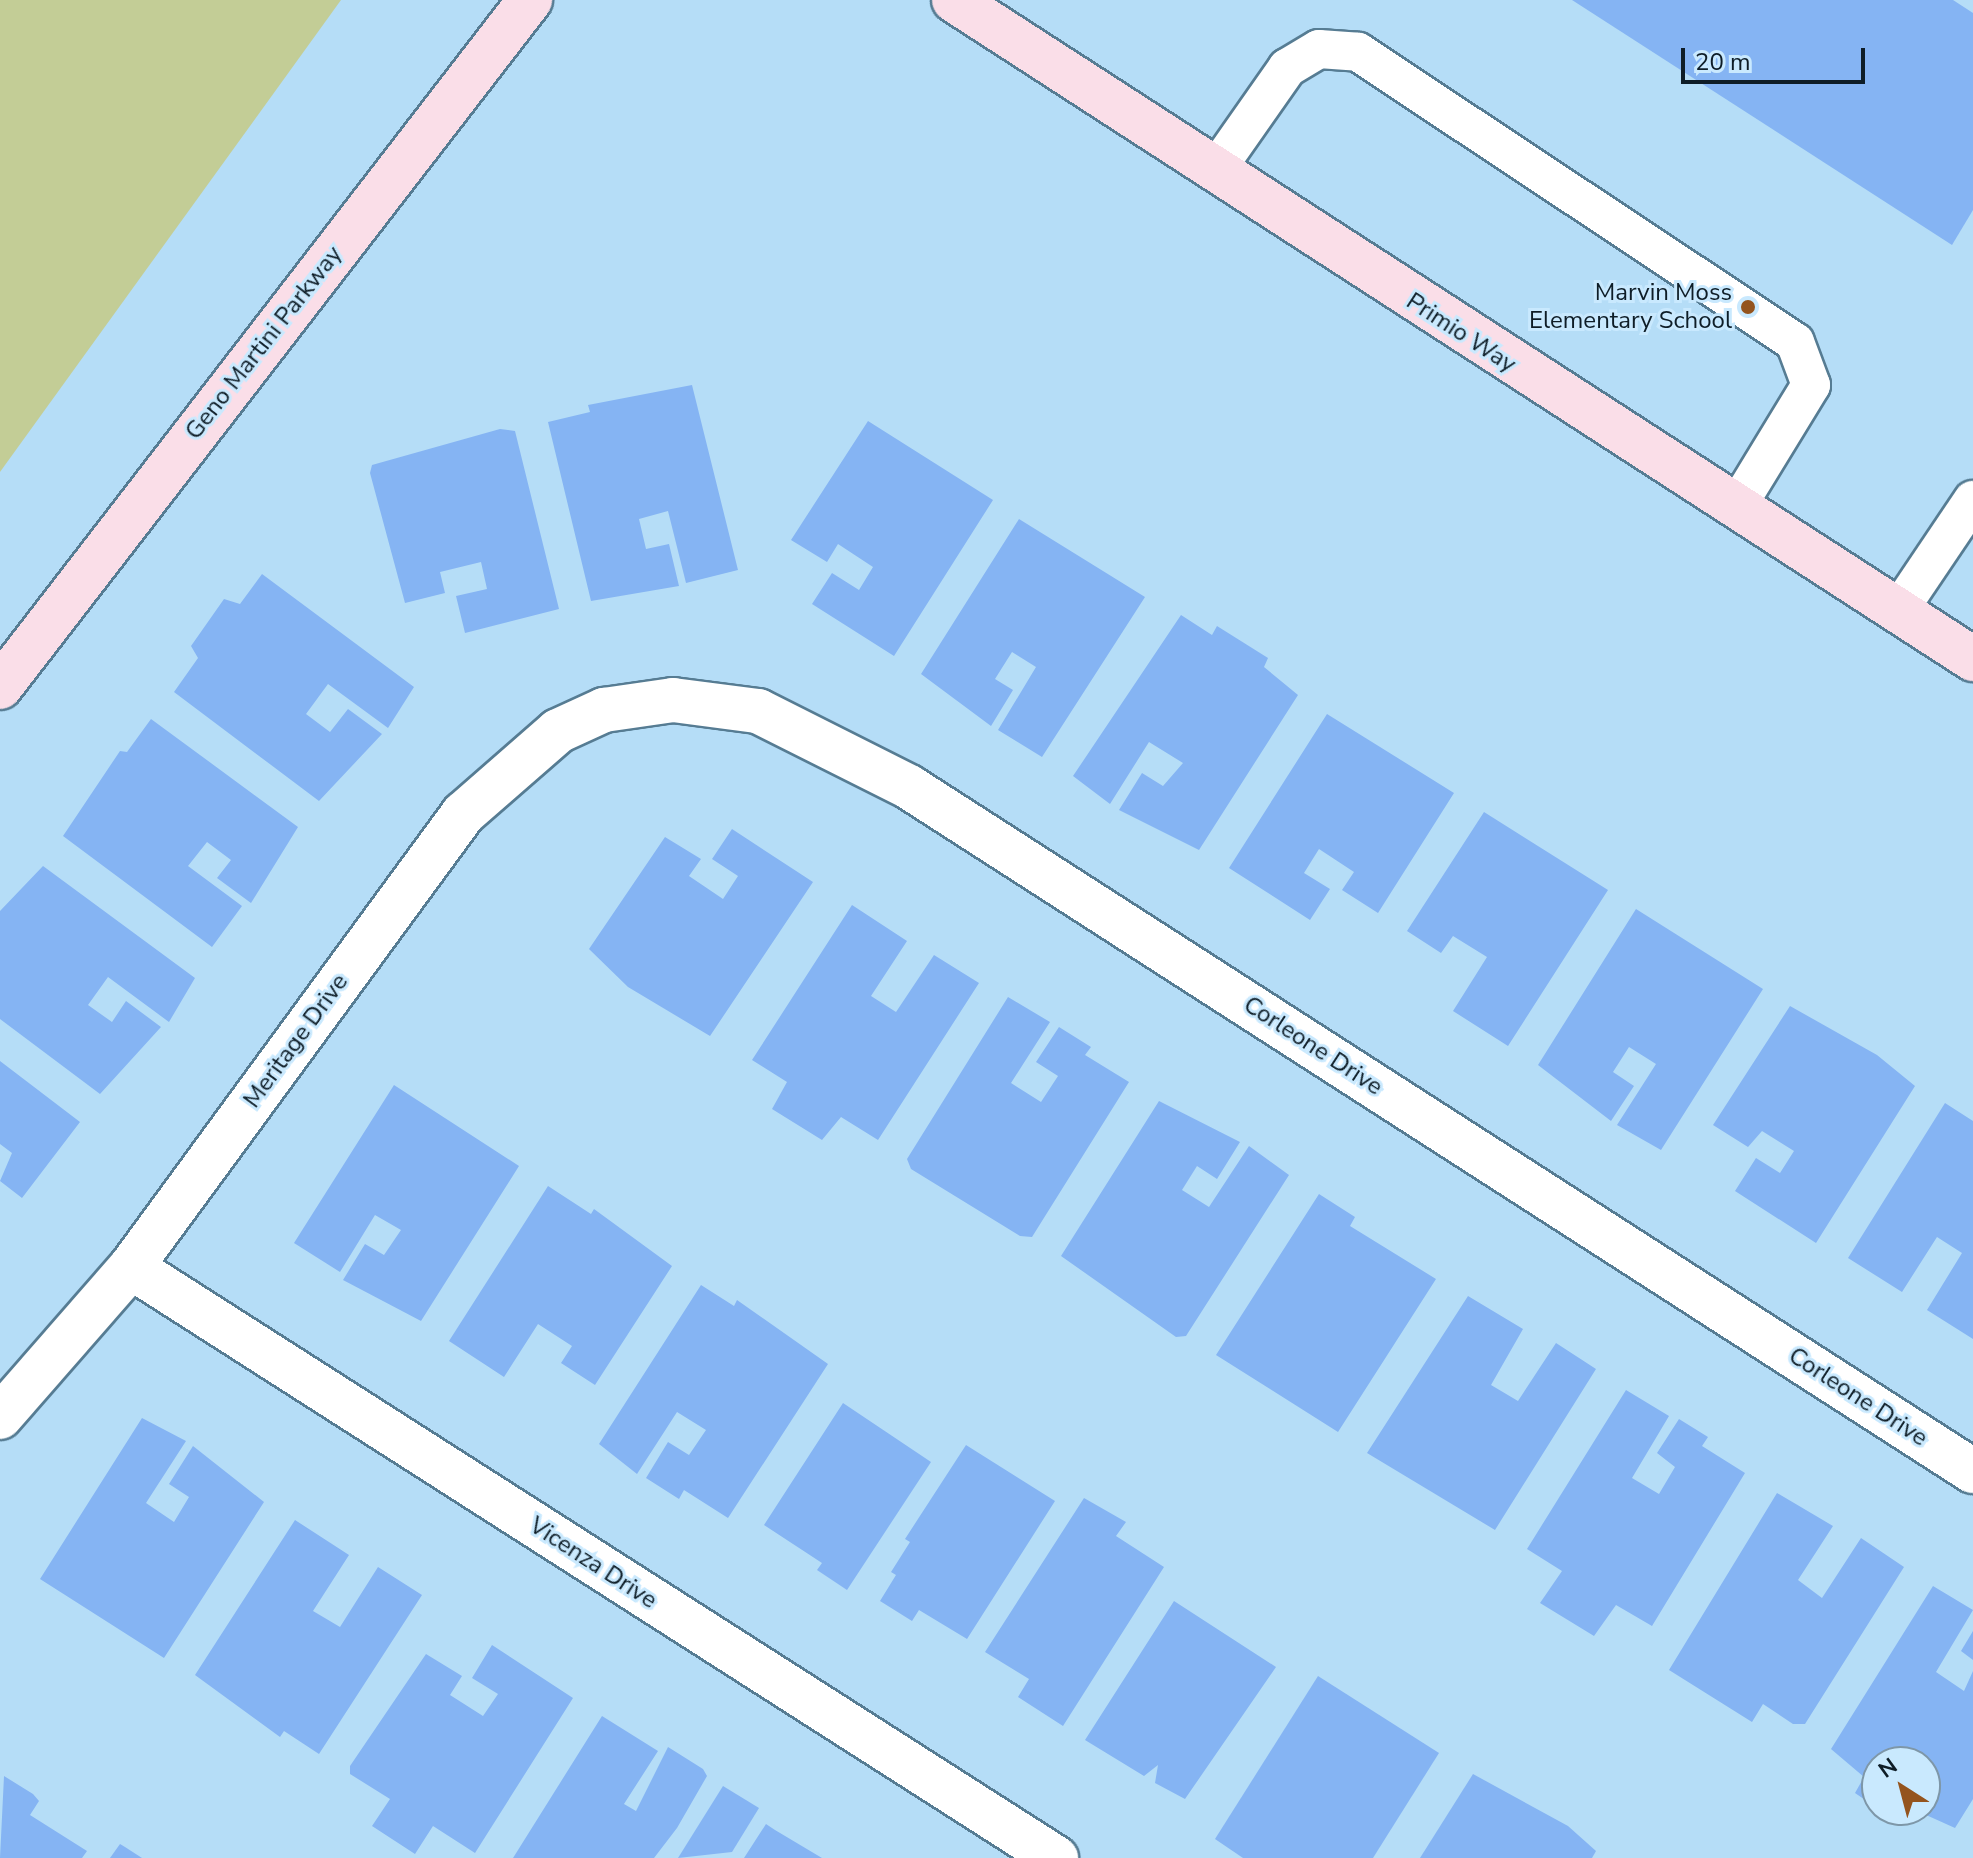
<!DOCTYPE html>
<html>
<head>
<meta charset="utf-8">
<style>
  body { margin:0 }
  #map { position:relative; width:1973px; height:1858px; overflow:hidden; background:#b5ddf7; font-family:"Nunito Sans",sans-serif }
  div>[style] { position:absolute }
  .green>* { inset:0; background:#c3cd96 }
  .building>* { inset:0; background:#85b4f3 }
  .roads { filter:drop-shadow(2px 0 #567c93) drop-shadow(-2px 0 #567c93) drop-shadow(0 2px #567c93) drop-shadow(0 -2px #567c93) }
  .lane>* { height:38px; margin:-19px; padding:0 19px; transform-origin:19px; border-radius:19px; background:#fff }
  .street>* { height:44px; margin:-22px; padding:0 22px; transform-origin:22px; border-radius:22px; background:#fff }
  .secondary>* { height:44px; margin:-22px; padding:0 22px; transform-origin:22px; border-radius:22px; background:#fadee8 }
  .dots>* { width:22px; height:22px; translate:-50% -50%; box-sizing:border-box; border:4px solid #c9e9fe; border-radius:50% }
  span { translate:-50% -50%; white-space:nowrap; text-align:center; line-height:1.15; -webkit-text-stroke:6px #c9e9fe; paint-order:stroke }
  .poi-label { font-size:24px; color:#0e1d27 }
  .right { translate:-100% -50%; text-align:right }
  .street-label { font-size:24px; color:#0e1d27 }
  .north { position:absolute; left:1861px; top:1746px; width:80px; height:80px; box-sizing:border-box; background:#c9e9fe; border:2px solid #7e97a8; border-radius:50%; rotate:324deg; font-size:22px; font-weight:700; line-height:32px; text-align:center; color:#0e1d27 }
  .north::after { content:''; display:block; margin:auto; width:28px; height:36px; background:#94541e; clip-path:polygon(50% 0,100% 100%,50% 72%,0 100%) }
  .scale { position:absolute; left:1681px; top:48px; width:184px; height:36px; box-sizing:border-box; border:4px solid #0e1d27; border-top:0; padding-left:10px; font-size:24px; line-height:28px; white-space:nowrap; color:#0e1d27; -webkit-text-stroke:6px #c9e9fe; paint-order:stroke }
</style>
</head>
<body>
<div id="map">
  <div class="green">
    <div style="clip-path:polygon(0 0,341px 0,0 472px)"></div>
  </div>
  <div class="building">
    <div style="clip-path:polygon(1572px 0,1953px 0,1973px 13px,1973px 210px,1952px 245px)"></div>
    <div style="clip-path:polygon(692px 385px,738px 570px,686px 583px,668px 511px,639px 519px,646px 549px,669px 544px,679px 586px,591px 601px,548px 422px,590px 412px,588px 405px)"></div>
    <div style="clip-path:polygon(868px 421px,993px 500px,894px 656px,812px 604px,832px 573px,859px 590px,873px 567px,838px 544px,827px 562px,791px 540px)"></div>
    <div style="clip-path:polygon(500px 429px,515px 431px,559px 609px,465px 633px,456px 596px,487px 589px,481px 562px,440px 572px,445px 593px,405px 603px,370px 473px,372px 465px)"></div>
    <div style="clip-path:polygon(1019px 519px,1145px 597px,1042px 757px,998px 730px,1036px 667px,1012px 652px,995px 679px,1013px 690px,991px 726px,921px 674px)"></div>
    <div style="clip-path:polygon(262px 574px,414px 687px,388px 728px,328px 684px,306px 714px,330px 732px,348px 709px,382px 734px,319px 801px,174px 692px,198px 658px,191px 646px,224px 599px,240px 604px)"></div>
    <div style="clip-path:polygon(1181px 615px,1212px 635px,1217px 626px,1268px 658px,1264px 667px,1298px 695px,1199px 850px,1119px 810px,1142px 773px,1163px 786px,1183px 763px,1149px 742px,1110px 804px,1073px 776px)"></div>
    <div style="clip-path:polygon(1327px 714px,1454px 793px,1378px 913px,1342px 890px,1354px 872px,1319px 849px,1304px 873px,1330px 889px,1310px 920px,1229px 868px)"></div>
    <div style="clip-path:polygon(151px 719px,298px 827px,251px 903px,217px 878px,231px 860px,207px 842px,188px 866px,242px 906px,212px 947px,63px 836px,120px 751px,127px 752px)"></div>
    <div style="clip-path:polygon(1484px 812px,1608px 890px,1508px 1046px,1453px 1011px,1487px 957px,1453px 936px,1441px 953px,1407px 931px)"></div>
    <div style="clip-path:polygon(732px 829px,813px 882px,710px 1036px,628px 987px,589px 949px,665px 837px,701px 859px,689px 876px,723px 899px,738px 876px,712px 859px)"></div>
    <div style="clip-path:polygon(43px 866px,195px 978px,169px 1022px,108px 977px,88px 1005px,112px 1022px,126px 1001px,161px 1027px,100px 1094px,0 1019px,0 911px)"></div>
    <div style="clip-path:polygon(852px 905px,907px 941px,871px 996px,896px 1012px,934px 955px,979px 983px,878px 1140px,841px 1117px,822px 1140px,772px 1109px,787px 1082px,752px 1060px)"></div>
    <div style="clip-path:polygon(1636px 909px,1763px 989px,1661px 1150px,1617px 1125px,1656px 1064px,1629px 1047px,1613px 1072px,1634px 1086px,1611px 1121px,1538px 1065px)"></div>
    <div style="clip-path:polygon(1008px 997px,1050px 1022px,1011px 1083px,1041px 1102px,1058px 1076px,1036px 1062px,1059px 1027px,1091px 1047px,1085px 1055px,1129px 1082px,1032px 1237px,1020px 1236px,911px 1169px,907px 1159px)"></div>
    <div style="clip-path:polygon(1790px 1006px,1877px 1055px,1915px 1086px,1816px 1243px,1735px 1191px,1756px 1158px,1780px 1173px,1794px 1151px,1762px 1131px,1748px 1147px,1713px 1125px)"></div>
    <div style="clip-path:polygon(0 1061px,80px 1122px,22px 1198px,0 1181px,12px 1153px,0 1144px)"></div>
    <div style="clip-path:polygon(394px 1085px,519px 1166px,421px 1321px,343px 1280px,365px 1244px,384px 1255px,401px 1230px,375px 1215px,340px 1272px,294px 1243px)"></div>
    <div style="clip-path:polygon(1159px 1101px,1240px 1142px,1217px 1179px,1197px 1166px,1182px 1190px,1209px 1207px,1249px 1146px,1289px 1175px,1186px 1336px,1176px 1337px,1061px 1256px)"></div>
    <div style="clip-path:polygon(1945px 1103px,1973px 1121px,1973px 1339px,1927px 1310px,1962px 1253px,1937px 1237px,1902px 1292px,1848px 1258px)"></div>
    <div style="clip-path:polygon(548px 1186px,591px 1214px,594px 1209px,672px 1266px,595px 1385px,561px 1363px,572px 1346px,538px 1324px,504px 1377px,449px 1341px)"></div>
    <div style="clip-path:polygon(1319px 1194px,1355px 1217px,1350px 1226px,1436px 1279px,1338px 1432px,1216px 1355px)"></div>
    <div style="clip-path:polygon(701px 1285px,734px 1306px,737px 1300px,828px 1364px,728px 1518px,684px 1490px,679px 1499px,646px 1478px,668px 1442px,689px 1455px,706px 1430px,677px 1412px,637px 1474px,599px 1444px)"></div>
    <div style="clip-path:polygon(1468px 1296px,1523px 1329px,1491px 1385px,1518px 1401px,1556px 1343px,1596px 1369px,1495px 1530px,1367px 1453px)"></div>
    <div style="clip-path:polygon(1626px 1390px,1669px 1416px,1632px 1478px,1659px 1494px,1675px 1467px,1657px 1453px,1679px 1419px,1708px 1437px,1702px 1446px,1745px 1473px,1652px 1626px,1616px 1605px,1594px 1636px,1540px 1603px,1562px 1571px,1527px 1549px)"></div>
    <div style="clip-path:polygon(843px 1403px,931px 1462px,847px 1590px,817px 1570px,822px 1563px,764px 1525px)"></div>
    <div style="clip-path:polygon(142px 1418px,186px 1441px,146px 1503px,174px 1522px,189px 1497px,169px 1484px,193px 1446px,264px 1502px,164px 1658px,40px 1579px)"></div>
    <div style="clip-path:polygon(966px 1445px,1055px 1501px,967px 1639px,919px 1610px,912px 1621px,880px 1601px,896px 1575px,891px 1572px,910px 1542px,905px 1539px)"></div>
    <div style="clip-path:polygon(1777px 1493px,1833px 1526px,1798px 1580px,1822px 1598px,1861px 1538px,1904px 1567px,1805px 1724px,1793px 1724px,1763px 1704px,1752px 1722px,1669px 1670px)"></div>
    <div style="clip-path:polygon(1084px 1498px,1126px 1522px,1116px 1536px,1164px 1567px,1063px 1726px,1018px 1697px,1029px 1679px,985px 1652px)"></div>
    <div style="clip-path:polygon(295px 1520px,349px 1555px,313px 1611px,340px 1627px,378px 1567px,422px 1595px,319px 1754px,284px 1731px,280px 1737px,195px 1675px)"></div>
    <div style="clip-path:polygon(1933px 1586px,1973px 1610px,1936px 1672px,1964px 1691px,1973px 1671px,1973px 1799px,1955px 1828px,1915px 1810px,1925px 1810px,1925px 1762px,1877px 1762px,1877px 1808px,1855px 1793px,1864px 1777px,1831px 1749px)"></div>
    <div style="clip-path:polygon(1174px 1601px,1276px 1667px,1185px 1799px,1155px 1783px,1158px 1765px,1144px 1776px,1085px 1740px)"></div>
    <div style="clip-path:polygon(1973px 1631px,1973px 1660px,1961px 1651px)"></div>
    <div style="clip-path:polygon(492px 1645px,573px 1698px,475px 1853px,433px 1826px,415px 1854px,372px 1826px,390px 1799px,350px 1774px,350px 1766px,426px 1654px,462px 1676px,450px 1695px,483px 1716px,498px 1694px,472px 1678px)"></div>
    <div style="clip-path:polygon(1318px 1676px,1439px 1753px,1373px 1858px,1243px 1858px,1215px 1839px)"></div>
    <div style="clip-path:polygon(602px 1716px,658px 1751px,624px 1804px,636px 1811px,668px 1747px,703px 1769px,707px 1776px,677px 1828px,654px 1858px,513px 1858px)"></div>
    <div style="clip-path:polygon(1473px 1774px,1568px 1826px,1596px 1851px,1592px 1858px,1420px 1858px)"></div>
    <div style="clip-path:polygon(4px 1776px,33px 1794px,39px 1801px,30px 1815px,87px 1851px,82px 1858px,0 1858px)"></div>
    <div style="clip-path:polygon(723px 1786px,759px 1808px,732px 1852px,678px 1858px)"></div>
    <div style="clip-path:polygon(1880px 1810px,1912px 1810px,1902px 1824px)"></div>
    <div style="clip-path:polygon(766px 1824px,775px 1830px,822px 1858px,744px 1858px)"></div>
    <div style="clip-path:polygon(120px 1844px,125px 1847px,142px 1858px,110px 1858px)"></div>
  </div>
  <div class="roads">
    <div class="lane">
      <div style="left:1215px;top:171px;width:126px;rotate:-55deg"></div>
      <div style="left:1287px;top:68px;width:37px;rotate:-31deg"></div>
      <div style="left:1319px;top:49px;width:39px;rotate:4deg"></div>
      <div style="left:1358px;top:52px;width:524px;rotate:33.57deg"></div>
      <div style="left:1795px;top:342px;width:46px;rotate:69.6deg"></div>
      <div style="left:1811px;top:385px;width:144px;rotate:121.4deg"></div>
      <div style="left:1898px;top:611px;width:134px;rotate:-56deg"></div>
    </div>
    <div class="street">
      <div style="left:131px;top:1267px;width:1098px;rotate:32.58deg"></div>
      <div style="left:0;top:1417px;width:199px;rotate:-48.9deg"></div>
      <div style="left:131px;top:1267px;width:562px;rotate:-53.76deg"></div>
      <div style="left:463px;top:814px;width:126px;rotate:-41.1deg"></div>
      <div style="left:558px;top:731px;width:51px;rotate:-24.5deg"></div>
      <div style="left:604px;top:710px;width:70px;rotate:-8.2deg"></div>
      <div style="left:673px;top:700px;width:86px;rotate:7.4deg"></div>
      <div style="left:758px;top:711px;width:169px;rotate:26.7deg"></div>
      <div style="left:909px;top:787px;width:1265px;rotate:32.74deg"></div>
    </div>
    <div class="secondary">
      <div style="left:954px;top:0;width:1214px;rotate:32.89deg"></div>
      <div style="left:0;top:687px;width:868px;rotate:-52.35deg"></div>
    </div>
  </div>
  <div class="dots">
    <div style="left:1748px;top:307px;background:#94541e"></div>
  </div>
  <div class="poi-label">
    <span class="right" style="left:1732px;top:307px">Marvin Moss<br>Elementary School</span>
  </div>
  <div class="street-label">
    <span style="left:1461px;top:333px;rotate:33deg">Primio Way</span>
    <span style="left:264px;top:343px;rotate:-52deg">Geno Martini Parkway</span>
    <span style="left:296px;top:1041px;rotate:-54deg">Meritage Drive</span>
    <span style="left:1313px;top:1046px;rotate:33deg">Corleone Drive</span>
    <span style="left:1858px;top:1397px;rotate:33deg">Corleone Drive</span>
    <span style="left:593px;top:1563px;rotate:33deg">Vicenza Drive</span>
  </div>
  <div class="north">N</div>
  <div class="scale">20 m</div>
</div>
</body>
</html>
